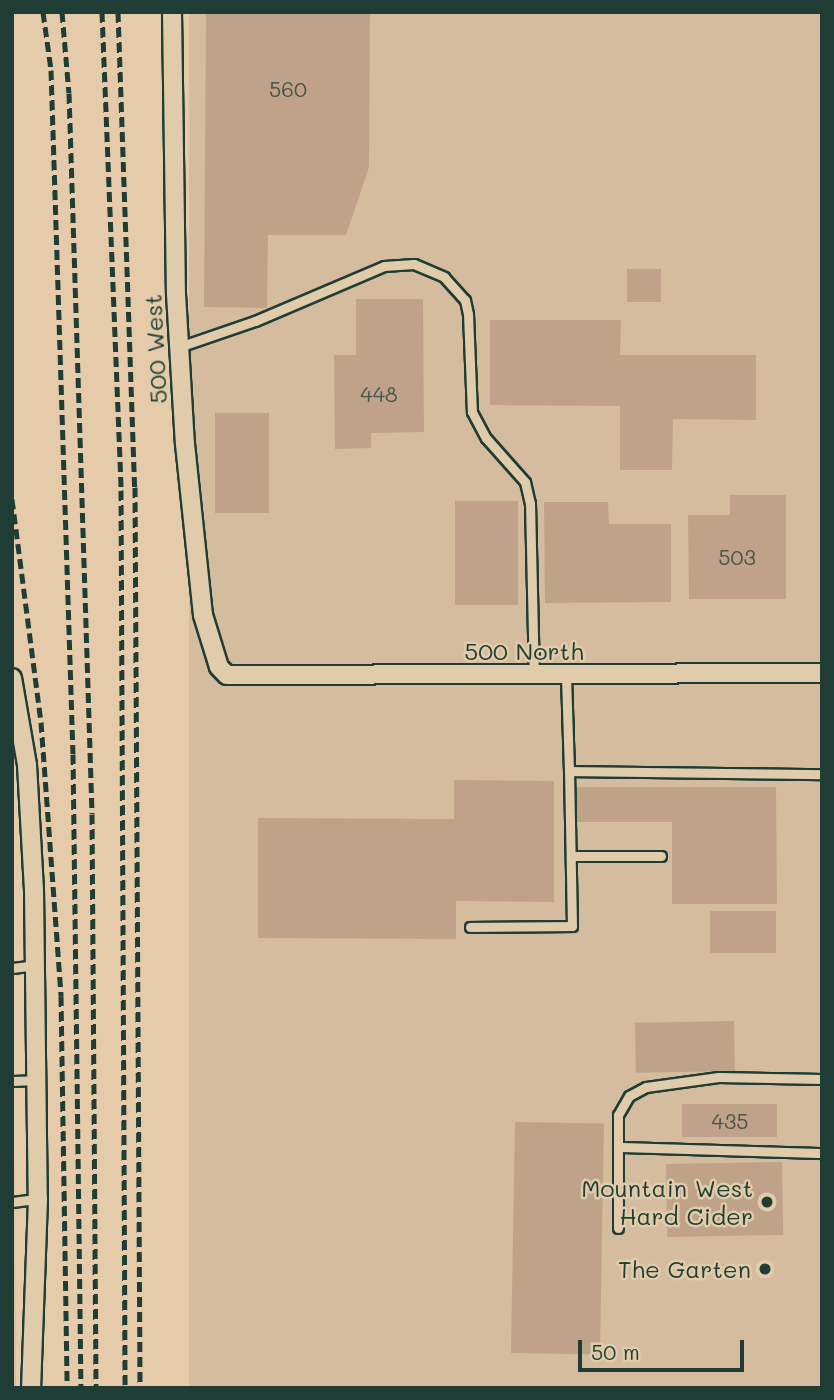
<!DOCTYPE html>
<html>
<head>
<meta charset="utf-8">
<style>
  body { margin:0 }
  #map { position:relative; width:834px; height:1400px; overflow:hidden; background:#e5cbaa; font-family:Mali,sans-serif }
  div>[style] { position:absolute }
  .built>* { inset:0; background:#d6bc9e; transform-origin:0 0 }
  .building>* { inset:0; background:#c0a28a; transform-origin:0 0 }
  .roads { filter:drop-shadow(2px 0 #1f3d34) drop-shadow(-2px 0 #1f3d34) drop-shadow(0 2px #1f3d34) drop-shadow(0 -2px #1f3d34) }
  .lane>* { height:9px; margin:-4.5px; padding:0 4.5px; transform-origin:4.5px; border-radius:4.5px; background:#e0ccaa }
  .street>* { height:18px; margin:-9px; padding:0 9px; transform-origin:9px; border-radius:9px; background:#e0ccaa }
  .rail>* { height:5px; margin-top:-2.5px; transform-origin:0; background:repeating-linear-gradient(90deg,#1f3d34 0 10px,transparent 0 15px) }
  .dots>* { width:19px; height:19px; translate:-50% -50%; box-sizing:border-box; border:4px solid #e0ccaa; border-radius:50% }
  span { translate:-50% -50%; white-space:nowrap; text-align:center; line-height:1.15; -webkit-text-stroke:5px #e0ccaa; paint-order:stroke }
  .number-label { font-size:21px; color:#47564a }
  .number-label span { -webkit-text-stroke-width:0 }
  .street-label { font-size:24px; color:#1f3d34 }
  .poi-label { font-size:24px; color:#1f3d34 }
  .right { translate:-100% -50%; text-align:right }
  .frame { position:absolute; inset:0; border:14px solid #1f3d34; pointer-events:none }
  .scale { position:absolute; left:578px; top:1340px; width:166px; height:32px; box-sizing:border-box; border:4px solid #1f3d34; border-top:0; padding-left:9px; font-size:21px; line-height:24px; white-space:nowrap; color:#1f3d34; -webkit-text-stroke:5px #e0ccaa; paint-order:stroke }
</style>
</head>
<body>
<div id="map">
  <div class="built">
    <div style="left:189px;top:12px;width:632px;height:1376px"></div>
    <div style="clip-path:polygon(12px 898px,16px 1388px,12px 1388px)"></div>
  </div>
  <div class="building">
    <div style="clip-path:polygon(206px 12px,370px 12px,369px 167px,346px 235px,268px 235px,267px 308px,204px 307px)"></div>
    <div style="left:627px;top:269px;width:34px;height:33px"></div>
    <div style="clip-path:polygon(356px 299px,423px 299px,424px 432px,371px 433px,371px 448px,335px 449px,334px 355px,356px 355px)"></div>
    <div style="clip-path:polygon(490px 320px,621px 320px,620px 355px,756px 355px,756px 420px,673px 419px,672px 470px,620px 470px,620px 406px,490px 405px)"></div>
    <div style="left:215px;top:413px;width:54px;height:100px"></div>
    <div style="clip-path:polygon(730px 495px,786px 495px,786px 599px,689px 599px,688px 515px,730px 515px)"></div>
    <div style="left:518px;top:501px;width:104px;height:63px;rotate:90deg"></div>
    <div style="clip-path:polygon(544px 502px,608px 502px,609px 524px,671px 524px,671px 602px,545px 603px)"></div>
    <div style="clip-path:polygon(454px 780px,554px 781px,554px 902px,456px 901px,456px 939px,258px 938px,258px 818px,454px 819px)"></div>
    <div style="clip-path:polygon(573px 787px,776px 787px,777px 904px,672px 904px,672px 822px,573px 822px)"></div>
    <div style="left:776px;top:911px;width:42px;height:66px;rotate:90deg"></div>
    <div style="left:734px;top:1021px;width:50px;height:99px;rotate:89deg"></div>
    <div style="left:682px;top:1104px;width:95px;height:33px"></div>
    <div style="left:515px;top:1122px;width:89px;height:231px;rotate:1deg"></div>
    <div style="left:782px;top:1162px;width:73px;height:116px;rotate:89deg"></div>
  </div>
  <div class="roads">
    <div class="lane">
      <div style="left:179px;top:347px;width:80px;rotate:-18.9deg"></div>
      <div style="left:255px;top:321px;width:140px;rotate:-23.1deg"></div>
      <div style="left:384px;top:266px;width:30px;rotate:-4deg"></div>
      <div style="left:414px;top:264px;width:33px;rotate:23deg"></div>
      <div style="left:444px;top:277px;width:31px;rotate:48deg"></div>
      <div style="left:465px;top:300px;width:14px;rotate:78deg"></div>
      <div style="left:468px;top:314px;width:98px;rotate:87.7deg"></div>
      <div style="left:472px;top:412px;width:30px;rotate:62deg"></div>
      <div style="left:486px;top:438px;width:59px;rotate:48.4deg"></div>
      <div style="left:525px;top:482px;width:22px;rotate:77deg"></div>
      <div style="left:530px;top:503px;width:171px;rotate:88.7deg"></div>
      <div style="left:566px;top:676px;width:95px;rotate:88.2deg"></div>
      <div style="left:569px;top:771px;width:253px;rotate:0.7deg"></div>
      <div style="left:571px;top:856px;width:90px"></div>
      <div style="left:470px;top:927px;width:102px;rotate:-0.6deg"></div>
      <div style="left:572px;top:926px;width:155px;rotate:-91.1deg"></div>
      <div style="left:12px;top:968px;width:23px;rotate:-7deg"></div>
      <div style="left:12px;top:1081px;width:25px;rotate:-2deg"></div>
      <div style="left:618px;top:1147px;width:204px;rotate:1.7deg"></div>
      <div style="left:12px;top:1202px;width:26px;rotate:-7deg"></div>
      <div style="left:618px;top:1228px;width:113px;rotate:-90deg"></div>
      <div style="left:618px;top:1115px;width:22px;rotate:-60deg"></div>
      <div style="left:629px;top:1096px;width:19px;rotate:-28deg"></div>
      <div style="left:646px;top:1087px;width:73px;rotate:-7.9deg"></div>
      <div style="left:718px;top:1077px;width:104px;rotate:1.1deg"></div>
    </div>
    <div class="street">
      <div style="left:172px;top:12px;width:282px;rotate:89.2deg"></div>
      <div style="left:176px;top:294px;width:150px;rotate:86.6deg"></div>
      <div style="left:185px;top:444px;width:172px;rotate:84deg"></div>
      <div style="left:203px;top:615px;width:54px;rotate:72.9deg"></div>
      <div style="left:219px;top:667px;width:11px;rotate:45deg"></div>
      <div style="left:227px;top:675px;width:595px;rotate:-0.19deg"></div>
      <div style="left:12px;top:678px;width:88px;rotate:80.2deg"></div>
      <div style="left:27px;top:765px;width:125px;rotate:86.8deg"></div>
      <div style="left:34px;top:890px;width:309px;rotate:89.3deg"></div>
      <div style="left:38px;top:1199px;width:189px;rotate:92.1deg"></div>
    </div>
  </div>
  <div class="rail">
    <div style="left:43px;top:12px;width:59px;rotate:82.1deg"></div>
    <div style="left:51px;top:70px;width:684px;rotate:88.16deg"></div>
    <div style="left:73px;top:754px;width:634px;rotate:89.28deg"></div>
    <div style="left:62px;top:12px;width:81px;rotate:85.1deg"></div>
    <div style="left:69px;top:93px;width:721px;rotate:88.17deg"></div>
    <div style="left:92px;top:814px;width:574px;rotate:89.6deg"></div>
    <div style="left:102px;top:12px;width:478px;rotate:87.7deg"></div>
    <div style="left:121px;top:490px;width:898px;rotate:89.74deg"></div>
    <div style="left:118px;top:12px;width:475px;rotate:88deg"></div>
    <div style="left:135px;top:487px;width:901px;rotate:89.68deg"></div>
    <div style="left:12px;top:499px;width:225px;rotate:82.6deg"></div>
    <div style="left:41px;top:722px;width:275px;rotate:85.8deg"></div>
    <div style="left:61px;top:996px;width:392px;rotate:89.1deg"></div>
  </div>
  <div class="dots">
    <div style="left:767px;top:1202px;background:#1f3d34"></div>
    <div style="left:765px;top:1269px;background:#1f3d34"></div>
  </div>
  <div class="number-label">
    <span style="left:288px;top:89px">560</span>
    <span style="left:379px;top:394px">448</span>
    <span style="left:737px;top:557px">503</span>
    <span style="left:730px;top:1121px">435</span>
  </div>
  <div class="street-label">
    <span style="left:155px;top:349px;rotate:-93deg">500 West</span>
    <span style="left:524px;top:651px">500 North</span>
  </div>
  <div class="poi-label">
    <span class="right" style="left:753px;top:1202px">Mountain West<br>Hard Cider</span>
    <span class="right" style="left:751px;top:1269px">The Garten</span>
  </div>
  <div class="frame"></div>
  <div class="scale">50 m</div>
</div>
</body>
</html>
